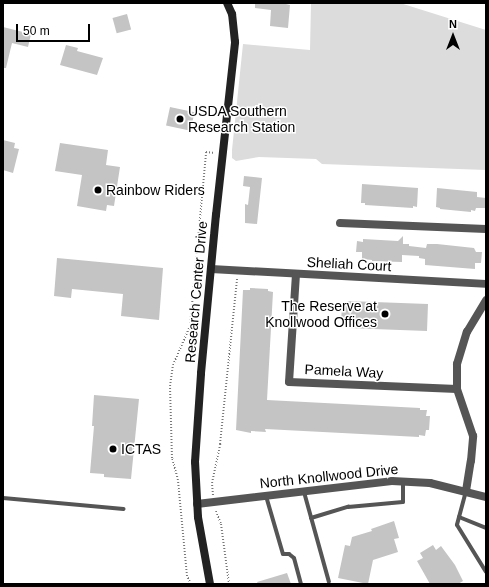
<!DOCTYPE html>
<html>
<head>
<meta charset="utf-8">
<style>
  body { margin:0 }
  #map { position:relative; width:489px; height:587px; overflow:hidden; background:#fff; font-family:Arial,sans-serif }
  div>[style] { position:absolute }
  .green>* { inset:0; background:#dcdcdc }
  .building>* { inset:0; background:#c4c4c4; transform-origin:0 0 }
  .path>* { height:2px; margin-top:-1px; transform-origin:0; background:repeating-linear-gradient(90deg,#777 0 1px,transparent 0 3px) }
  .service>* { height:4px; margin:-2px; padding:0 2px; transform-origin:2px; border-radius:2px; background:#555 }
  .minor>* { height:8px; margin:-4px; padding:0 4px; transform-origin:4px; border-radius:4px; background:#555 }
  .secondary>* { height:8px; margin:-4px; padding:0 4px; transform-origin:4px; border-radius:4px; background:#222 }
  .dots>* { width:11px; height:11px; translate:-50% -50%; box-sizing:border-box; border:2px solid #fff; border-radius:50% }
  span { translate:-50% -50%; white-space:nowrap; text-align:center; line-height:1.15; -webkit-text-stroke:3px #fff; paint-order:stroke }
  .poi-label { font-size:14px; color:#000 }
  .left { translate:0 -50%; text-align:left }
  .right { translate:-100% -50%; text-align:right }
  .street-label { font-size:14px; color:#000 }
  .frame { position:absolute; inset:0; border:4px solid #000; pointer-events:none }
  .north { position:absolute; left:433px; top:16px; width:40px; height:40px; -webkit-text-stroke:3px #fff; paint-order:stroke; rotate:0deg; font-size:11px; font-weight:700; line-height:16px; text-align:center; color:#000 }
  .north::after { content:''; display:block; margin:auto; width:14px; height:18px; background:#000; clip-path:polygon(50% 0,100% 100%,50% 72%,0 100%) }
  .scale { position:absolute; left:16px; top:24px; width:74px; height:18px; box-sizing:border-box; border:2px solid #000; border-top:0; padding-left:5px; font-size:12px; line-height:14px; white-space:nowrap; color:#000; -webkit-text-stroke:3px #fff; paint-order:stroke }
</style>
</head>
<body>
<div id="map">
  <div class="green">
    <div style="clip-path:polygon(311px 3px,400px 3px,486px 30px,486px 170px,322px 164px,316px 159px,259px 157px,236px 161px,232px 158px,232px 150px,243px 44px,310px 50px)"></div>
  </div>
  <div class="building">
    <div style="clip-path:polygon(255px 3px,282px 3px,290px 5px,288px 28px,270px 26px,271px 10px,255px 8px)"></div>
    <div style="left:127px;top:14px;width:16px;height:15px;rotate:75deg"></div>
    <div style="clip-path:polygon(3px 27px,31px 34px,28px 47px,12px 43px,6px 68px,3px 68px)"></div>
    <div style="clip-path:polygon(66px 45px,78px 48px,77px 51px,103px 58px,97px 75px,60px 65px)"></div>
    <div style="left:170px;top:107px;width:25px;height:19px;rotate:12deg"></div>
    <div style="clip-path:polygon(3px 140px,15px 143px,14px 148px,19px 149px,13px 173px,3px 170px)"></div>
    <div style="clip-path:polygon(60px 143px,108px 150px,106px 165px,120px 167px,114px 206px,107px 205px,106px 211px,77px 206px,82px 175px,55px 171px)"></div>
    <div style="clip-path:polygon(244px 176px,262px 178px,257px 224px,245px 223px,245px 204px,248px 205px,250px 187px,243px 186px)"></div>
    <div style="clip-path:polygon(362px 184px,418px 188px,417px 207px,413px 206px,413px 208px,365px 205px,365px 203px,361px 203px)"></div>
    <div style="clip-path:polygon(437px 188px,477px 192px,477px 197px,486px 198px,486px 208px,476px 208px,475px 211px,471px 210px,471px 212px,440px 209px,440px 208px,436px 207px)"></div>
    <div style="clip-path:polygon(403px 236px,403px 244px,409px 244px,409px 246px,426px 248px,427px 244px,437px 244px,474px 248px,476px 252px,482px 252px,481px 263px,475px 263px,475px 269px,425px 265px,425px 259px,419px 258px,419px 256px,402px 255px,402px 262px,372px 261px,372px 260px,362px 259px,362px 252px,356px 252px,357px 241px,363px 242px,363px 239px,398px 241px)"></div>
    <div style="clip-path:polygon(57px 258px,163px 268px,159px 320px,121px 316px,123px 294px,72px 289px,71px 298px,54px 296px)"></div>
    <div style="clip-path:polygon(250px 288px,268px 289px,268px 291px,273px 292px,267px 400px,420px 408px,420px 410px,427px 410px,426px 416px,430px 416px,429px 430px,426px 430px,425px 436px,419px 435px,419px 437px,265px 429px,266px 432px,251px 431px,251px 433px,236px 430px,243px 290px,250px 290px)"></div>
    <div style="clip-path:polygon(347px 301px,428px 304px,427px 331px,346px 328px,346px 323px,341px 323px,342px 305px,347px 305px)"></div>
    <div style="clip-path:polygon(94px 395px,139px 399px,131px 479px,104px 477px,104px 474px,90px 473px,94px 426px,92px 426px)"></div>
    <div style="clip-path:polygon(394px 521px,399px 538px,394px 539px,398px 552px,373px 560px,368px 584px,338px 578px,345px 545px,350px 546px,352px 537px,372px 531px,371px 529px)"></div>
    <div style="clip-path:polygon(433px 545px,436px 550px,441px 546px,455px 565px,463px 581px,458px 584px,430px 584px,417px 561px,423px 558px,420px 553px)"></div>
    <div style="clip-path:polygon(287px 573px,291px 584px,258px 584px,257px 582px)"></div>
  </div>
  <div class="path">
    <div style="left:213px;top:495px;width:12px;rotate:-95deg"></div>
    <div style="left:212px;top:483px;width:40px;rotate:-78deg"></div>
    <div style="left:220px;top:444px;width:166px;rotate:-84.1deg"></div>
    <div style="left:216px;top:511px;width:14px;rotate:69deg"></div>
    <div style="left:221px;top:524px;width:61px;rotate:82.4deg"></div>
    <div style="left:191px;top:584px;width:9px;rotate:-117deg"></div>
    <div style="left:187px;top:576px;width:96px;rotate:-95.4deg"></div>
    <div style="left:178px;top:480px;width:23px;rotate:-105deg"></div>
    <div style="left:172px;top:458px;width:72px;rotate:-91.6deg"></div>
    <div style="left:170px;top:386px;width:21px;rotate:-82deg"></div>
    <div style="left:173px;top:365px;width:43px;rotate:-66.4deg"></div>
    <div style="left:190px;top:326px;width:175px;rotate:-84.7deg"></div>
    <div style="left:206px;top:152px;width:9px;rotate:6deg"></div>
  </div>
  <div class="service">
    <div style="left:466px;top:491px;width:35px;rotate:105deg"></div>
    <div style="left:457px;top:525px;width:55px;rotate:58.3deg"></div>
    <div style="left:304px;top:492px;width:93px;rotate:74.5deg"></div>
    <div style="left:266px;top:496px;width:60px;rotate:73.7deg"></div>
    <div style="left:283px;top:554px;width:6px"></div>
    <div style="left:289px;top:554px;width:6px;rotate:39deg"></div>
    <div style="left:294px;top:558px;width:27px;rotate:75deg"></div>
    <div style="left:3px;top:498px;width:121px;rotate:5.2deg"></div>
    <div style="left:459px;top:517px;width:29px;rotate:22deg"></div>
    <div style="left:311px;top:518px;width:39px;rotate:-17deg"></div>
    <div style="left:348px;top:507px;width:55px;rotate:-5.2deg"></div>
    <div style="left:403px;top:502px;width:21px;rotate:-90deg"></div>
  </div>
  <div class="minor">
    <div style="left:340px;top:223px;width:146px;rotate:2.4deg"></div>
    <div style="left:211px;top:269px;width:275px;rotate:3.1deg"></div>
    <div style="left:296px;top:274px;width:108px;rotate:93.7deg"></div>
    <div style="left:289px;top:382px;width:168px;rotate:2.4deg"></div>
    <div style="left:466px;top:491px;width:30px;rotate:-81deg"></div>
    <div style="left:471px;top:461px;width:25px;rotate:-85deg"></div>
    <div style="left:473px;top:436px;width:50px;rotate:-108.8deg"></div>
    <div style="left:457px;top:389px;width:25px;rotate:-90deg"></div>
    <div style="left:457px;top:364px;width:34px;rotate:-73deg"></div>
    <div style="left:467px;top:332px;width:37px;rotate:-59deg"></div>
    <div style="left:197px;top:504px;width:196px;rotate:-6.7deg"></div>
    <div style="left:392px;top:481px;width:38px;rotate:3deg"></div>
    <div style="left:430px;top:483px;width:58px;rotate:14deg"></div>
  </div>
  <div class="secondary">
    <div style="left:210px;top:584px;width:68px;rotate:-100.2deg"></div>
    <div style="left:198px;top:517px;width:55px;rotate:-93.1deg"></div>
    <div style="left:195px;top:462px;width:89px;rotate:-86.1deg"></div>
    <div style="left:201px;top:373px;width:159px;rotate:-84.6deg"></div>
    <div style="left:216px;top:215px;width:174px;rotate:-83.7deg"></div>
    <div style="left:235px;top:42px;width:28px;rotate:-96deg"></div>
    <div style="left:232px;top:14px;width:12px;rotate:-114deg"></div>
  </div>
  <div class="dots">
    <div style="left:180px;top:119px;background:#000"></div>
    <div style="left:98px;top:190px;background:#000"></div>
    <div style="left:385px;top:314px;background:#000"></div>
    <div style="left:113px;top:449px;background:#000"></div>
  </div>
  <div class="poi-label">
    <span class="left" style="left:188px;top:119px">USDA Southern<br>Research Station</span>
    <span class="left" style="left:106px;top:190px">Rainbow Riders</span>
    <span class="right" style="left:377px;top:314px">The Reserve at<br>Knollwood Offices</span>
    <span class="left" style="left:121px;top:449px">ICTAS</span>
  </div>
  <div class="street-label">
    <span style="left:349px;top:264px;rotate:3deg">Sheliah Court</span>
    <span style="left:196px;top:292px;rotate:-85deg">Research Center Drive</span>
    <span style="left:344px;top:371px;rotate:3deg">Pamela Way</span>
    <span style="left:329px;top:476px;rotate:-6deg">North Knollwood Drive</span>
  </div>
  <div class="frame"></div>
  <div class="north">N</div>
  <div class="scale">50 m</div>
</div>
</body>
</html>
